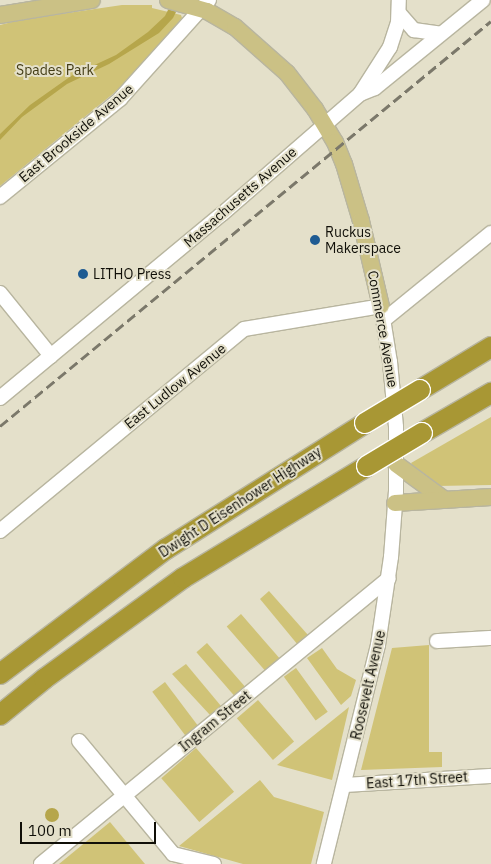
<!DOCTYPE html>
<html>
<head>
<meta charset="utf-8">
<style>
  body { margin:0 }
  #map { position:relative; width:491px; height:864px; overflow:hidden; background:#e4e0ca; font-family:"IBM Plex Sans",sans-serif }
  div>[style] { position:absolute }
  .green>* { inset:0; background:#d0c377; transform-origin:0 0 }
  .water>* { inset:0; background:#b6a64b }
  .round { border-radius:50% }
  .roads { filter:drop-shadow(1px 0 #b8b59f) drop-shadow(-1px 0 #b8b59f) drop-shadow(0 1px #b8b59f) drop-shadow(0 -1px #b8b59f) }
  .minor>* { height:14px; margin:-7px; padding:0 7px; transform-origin:7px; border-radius:7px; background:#fff }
  .major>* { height:16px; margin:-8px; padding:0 8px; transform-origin:8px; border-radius:8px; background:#cbc185 }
  .highway>* { height:20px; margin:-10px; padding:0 10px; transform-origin:10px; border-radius:10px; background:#a89734 }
  .rail>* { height:2.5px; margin-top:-1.25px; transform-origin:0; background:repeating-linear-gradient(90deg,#7b786a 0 10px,transparent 0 15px) }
  .bridges { filter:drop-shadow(1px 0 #fff) drop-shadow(-1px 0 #fff) drop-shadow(0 1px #fff) drop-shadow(0 -1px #fff) }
  .highway-bridge>* { height:20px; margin:-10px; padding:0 10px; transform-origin:10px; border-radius:10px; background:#a89734 }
  .dots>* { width:14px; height:14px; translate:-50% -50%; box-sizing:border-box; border:2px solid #e4e0ca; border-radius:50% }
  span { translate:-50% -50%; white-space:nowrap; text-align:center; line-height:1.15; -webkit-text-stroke:4px #e4e0ca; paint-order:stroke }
  .park-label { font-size:14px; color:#433c15 }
  .street-label { font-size:14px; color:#100f08 }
  .poi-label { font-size:14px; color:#100f08 }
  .left { translate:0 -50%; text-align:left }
  .scale { position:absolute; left:20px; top:822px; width:136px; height:22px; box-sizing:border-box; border:2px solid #100f08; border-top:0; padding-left:6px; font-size:15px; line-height:18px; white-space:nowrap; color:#100f08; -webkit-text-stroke:4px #e4e0ca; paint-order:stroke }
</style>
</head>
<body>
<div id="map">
  <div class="green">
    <div style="clip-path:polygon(122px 5px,152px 5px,152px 8px,181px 15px,182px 18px,138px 70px,114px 93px,0 186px,0 25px,20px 20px)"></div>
    <div style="clip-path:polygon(491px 417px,491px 485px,437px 486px,418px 477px,411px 463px)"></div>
    <div style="clip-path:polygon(269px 591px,308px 635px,298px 645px,260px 599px)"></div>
    <div style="left:241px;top:614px;width:61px;height:19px;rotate:49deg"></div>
    <div style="left:207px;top:643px;width:60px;height:14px;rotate:49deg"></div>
    <div style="clip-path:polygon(429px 645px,429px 752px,442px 752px,442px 767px,361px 770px,392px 648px)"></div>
    <div style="clip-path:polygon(322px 648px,337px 669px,356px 680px,351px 696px,341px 705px,307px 658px)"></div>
    <div style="clip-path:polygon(186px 664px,221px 706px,210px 715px,172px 674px)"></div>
    <div style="left:296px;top:668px;width:54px;height:15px;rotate:54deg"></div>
    <div style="left:165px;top:682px;width:56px;height:16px;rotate:53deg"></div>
    <div style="left:258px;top:700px;width:55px;height:28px;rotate:49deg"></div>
    <div style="clip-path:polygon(349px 707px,332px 780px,277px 765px)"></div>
    <div style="left:196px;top:748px;width:58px;height:46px;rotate:49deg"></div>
    <div style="clip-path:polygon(260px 780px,274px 797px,324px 812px,311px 864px,243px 864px,179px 846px)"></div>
    <div style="clip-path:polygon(110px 822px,145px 864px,59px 864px)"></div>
  </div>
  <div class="water">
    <div style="clip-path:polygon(173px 0,182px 0,173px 18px,159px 33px,109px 64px,67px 84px,22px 117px,0 140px,0 134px,30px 105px,71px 76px,116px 55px,148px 32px,165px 16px)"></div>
    <div class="round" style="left:45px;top:808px;width:14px;height:14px"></div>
  </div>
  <div class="roads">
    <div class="minor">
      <div style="left:399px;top:13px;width:23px;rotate:49deg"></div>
      <div style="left:414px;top:30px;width:27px;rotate:8deg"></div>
      <div style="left:360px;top:94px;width:56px;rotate:-57.4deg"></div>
      <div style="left:390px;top:47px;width:25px;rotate:-72deg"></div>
      <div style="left:398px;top:23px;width:23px;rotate:-88deg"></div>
      <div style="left:0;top:197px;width:155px;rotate:-39.2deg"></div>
      <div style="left:120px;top:99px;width:133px;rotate:-48deg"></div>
      <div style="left:0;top:293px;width:81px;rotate:51deg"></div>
      <div style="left:384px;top:320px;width:138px;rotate:-39.1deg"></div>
      <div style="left:0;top:398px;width:288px;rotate:-39.7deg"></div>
      <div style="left:222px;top:214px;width:183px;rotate:-41deg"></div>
      <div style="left:360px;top:94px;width:16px;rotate:-22deg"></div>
      <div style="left:375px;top:88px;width:139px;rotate:-39.2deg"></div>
      <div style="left:0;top:531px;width:317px;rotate:-39.6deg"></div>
      <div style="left:244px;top:329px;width:139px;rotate:-9.5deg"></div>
      <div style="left:381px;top:306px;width:57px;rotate:80.9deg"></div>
      <div style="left:390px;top:362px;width:65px;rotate:84.7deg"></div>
      <div style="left:396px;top:427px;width:64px;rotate:90deg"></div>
      <div style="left:396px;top:491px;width:66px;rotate:94.3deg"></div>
      <div style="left:391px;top:557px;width:89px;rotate:98.4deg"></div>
      <div style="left:378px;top:645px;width:226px;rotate:103.9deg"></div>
      <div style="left:437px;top:641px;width:54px;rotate:-3.2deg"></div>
      <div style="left:79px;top:741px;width:147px;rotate:50.2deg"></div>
      <div style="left:173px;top:854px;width:42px;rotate:13.7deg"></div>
      <div style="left:344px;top:785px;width:147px;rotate:-3.5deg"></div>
      <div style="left:41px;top:864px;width:450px;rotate:-39.4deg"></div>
    </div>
    <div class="major">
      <div style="left:168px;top:0;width:41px;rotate:15.8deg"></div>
      <div style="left:207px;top:11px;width:32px;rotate:30deg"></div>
      <div style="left:235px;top:27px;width:69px;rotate:41.5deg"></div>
      <div style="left:287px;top:73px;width:46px;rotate:52.1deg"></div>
      <div style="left:315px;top:109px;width:39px;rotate:59deg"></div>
      <div style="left:335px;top:142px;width:24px;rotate:68deg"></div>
      <div style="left:344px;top:164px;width:59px;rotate:73.4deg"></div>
      <div style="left:361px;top:221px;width:87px;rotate:76.8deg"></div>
      <div style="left:0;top:15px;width:93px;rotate:-9.3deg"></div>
      <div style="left:396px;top:464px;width:61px;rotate:36.3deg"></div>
      <div style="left:395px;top:503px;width:96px;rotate:-3.6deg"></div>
    </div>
    <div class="highway">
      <div style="left:420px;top:390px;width:83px;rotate:-31.2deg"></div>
      <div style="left:422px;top:433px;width:80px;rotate:-30.1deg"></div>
      <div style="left:0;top:674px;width:208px;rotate:-37deg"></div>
      <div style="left:166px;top:549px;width:236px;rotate:-32.3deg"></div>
      <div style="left:0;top:715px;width:57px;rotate:-39.3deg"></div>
      <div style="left:44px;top:679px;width:172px;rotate:-36deg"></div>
      <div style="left:183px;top:578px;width:215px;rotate:-31.3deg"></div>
    </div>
  </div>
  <div class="rail">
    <div style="left:0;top:426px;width:636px;rotate:-39.52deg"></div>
  </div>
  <div class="bridges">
    <div class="highway-bridge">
      <div style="left:365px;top:423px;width:64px;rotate:-31deg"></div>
      <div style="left:367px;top:466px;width:64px;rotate:-31deg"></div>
    </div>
  </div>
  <div class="dots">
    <div style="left:315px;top:240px;background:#1e5b92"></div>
    <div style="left:83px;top:274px;background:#1e5b92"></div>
  </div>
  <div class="park-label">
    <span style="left:55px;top:70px">Spades Park</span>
  </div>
  <div class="street-label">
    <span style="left:76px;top:133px;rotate:-40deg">East Brookside Avenue</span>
    <span style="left:240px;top:197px;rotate:-41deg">Massachusetts Avenue</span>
    <span style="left:383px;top:329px;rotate:80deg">Commerce Avenue</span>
    <span style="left:175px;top:386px;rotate:-39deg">East Ludlow Avenue</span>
    <span style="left:240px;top:502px;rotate:-33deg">Dwight D Eisenhower Highway</span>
    <span style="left:368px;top:685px;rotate:-77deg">Roosevelt Avenue</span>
    <span style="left:215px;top:721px;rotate:-39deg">Ingram Street</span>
    <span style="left:417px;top:780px;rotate:-4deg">East 17th Street</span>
  </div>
  <div class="poi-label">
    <span class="left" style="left:325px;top:240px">Ruckus<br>Makerspace</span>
    <span class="left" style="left:93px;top:274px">LITHO Press</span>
  </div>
  <div class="scale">100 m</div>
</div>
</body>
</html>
